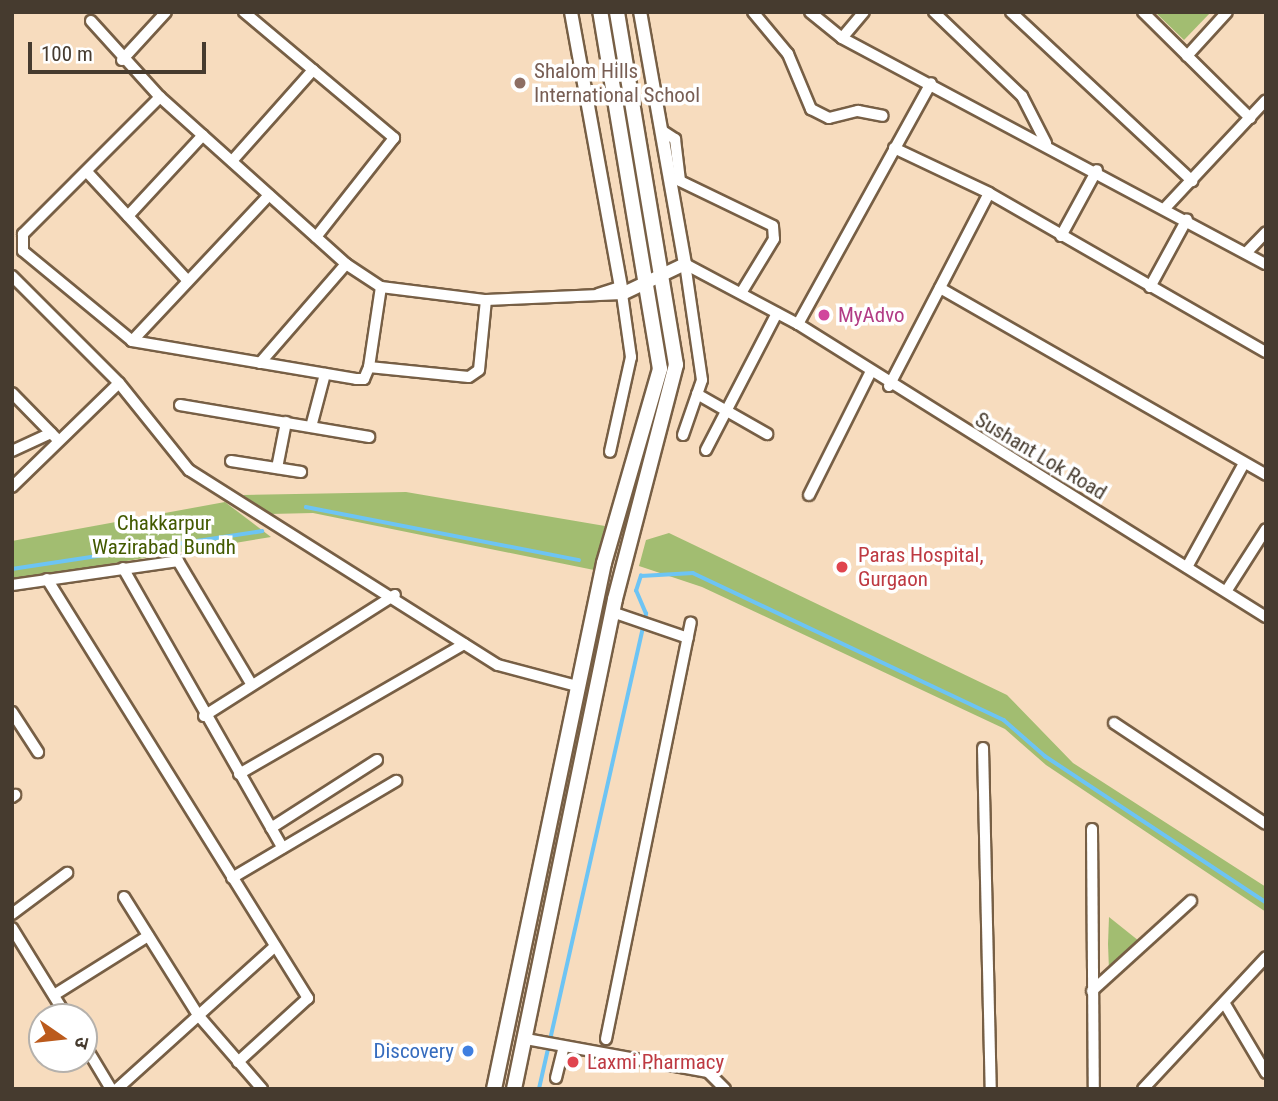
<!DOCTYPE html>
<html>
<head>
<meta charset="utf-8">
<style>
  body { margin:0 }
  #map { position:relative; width:1278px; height:1101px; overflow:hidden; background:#f7dcbe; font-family:"Roboto Condensed","Noto Sans Devanagari",sans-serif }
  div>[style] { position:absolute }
  .green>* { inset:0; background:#a2bd71 }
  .stream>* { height:3.5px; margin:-1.75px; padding:0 1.75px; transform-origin:1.75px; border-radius:1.75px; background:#6dc4f4 }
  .roads { filter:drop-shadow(2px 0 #775f45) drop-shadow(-2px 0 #775f45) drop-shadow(0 2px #775f45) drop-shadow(0 -2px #775f45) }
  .minor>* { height:10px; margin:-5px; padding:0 5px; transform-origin:5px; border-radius:5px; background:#fff }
  .tertiary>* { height:12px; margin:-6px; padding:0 6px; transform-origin:6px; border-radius:6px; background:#fff }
  .secondary>* { height:14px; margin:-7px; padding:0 7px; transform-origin:7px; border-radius:7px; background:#fff }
  .dots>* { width:19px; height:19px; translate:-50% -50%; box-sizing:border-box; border:4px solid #fff; border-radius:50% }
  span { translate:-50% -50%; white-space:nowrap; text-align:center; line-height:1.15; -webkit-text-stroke:7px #fff; paint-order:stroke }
  .education-label { font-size:21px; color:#785e54 }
  .left { translate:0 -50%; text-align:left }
  .hotel-label { font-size:21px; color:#b23c85 }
  .street-label { font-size:21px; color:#463b2f }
  .park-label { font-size:21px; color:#435a00 }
  .health-label { font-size:21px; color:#be3a42 }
  .shop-label { font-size:21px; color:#366cbe }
  .right { translate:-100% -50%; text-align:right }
  .frame { position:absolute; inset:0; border:14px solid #463b2f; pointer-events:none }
  .north { position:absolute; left:28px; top:1003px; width:70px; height:70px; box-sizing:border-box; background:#fff; border:2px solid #b5b1ac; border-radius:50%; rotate:104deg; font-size:19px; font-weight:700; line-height:28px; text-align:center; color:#463b2f }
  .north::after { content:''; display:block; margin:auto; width:24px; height:32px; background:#bb5a1c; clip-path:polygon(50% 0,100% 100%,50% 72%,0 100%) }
  .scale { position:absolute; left:28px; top:42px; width:178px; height:32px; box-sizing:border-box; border:4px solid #463b2f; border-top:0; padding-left:9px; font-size:21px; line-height:24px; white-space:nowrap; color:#463b2f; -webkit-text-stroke:5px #fff; paint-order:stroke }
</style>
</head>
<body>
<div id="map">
  <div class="green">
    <div style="clip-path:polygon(1155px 12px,1211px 12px,1184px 40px)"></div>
    <div style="clip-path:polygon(406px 492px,605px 526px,594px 570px,313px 513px,270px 514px,243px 495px)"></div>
    <div style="clip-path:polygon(225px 502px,271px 537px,12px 580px,12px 541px)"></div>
    <div style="clip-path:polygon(669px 533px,1007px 695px,1073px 763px,1266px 887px,1266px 912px,1046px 765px,1005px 729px,702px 587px,639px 566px,646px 540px)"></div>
    <div style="clip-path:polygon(1109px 917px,1139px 941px,1109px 970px,1108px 944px)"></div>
  </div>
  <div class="stream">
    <div style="left:306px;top:507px;width:278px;rotate:11deg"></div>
    <div style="left:12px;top:569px;width:253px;rotate:-8.6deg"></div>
    <div style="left:539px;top:1089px;width:487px;rotate:-77.3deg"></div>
    <div style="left:646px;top:614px;width:25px;rotate:-113deg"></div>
    <div style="left:636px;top:591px;width:16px;rotate:-72deg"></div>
    <div style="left:641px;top:576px;width:52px;rotate:-3.3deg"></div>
    <div style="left:693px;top:573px;width:344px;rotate:25.3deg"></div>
    <div style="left:1004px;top:720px;width:55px;rotate:41.3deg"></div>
    <div style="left:1045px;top:756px;width:265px;rotate:33.5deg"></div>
  </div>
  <div class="roads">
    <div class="minor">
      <div style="left:244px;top:12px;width:196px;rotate:40deg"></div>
      <div style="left:394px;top:138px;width:126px;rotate:128.2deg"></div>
      <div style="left:753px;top:12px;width:55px;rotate:50.2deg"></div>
      <div style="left:788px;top:54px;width:60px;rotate:67.3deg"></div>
      <div style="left:811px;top:109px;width:20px;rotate:27deg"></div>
      <div style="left:829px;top:118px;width:30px;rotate:-14deg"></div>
      <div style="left:858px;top:111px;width:25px;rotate:11deg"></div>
      <div style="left:810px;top:12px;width:41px;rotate:39.1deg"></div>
      <div style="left:842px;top:38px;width:480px;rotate:28.1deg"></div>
      <div style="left:934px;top:12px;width:122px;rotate:43.7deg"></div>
      <div style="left:1022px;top:96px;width:53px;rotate:62.9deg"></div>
      <div style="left:1011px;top:12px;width:248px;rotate:43deg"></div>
      <div style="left:1143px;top:12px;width:151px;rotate:44.7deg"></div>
      <div style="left:91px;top:21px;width:103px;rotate:47.8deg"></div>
      <div style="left:160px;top:97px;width:250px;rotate:41.9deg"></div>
      <div style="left:346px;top:264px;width:42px;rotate:33.3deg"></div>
      <div style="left:381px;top:287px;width:106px;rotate:7.1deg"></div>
      <div style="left:486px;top:300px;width:136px;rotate:-2.5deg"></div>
      <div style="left:622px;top:294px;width:64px;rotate:81.9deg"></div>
      <div style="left:631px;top:357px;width:97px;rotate:102.5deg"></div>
      <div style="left:842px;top:38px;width:34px;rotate:-50deg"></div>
      <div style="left:1187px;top:56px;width:59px;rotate:-47.7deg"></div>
      <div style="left:122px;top:60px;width:65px;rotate:-47.5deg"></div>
      <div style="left:160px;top:97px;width:194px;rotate:135deg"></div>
      <div style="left:23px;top:234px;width:17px;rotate:90deg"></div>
      <div style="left:23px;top:251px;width:141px;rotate:39.5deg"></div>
      <div style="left:132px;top:341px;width:227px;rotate:9.6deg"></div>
      <div style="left:356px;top:379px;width:8px"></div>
      <div style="left:364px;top:379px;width:13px;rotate:-67deg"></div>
      <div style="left:369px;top:367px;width:81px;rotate:-81.5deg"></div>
      <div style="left:661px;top:130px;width:17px;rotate:33deg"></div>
      <div style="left:675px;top:139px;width:42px;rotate:83.2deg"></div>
      <div style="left:680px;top:181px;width:103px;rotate:25.8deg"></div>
      <div style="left:773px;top:226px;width:13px;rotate:86deg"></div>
      <div style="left:774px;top:239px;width:63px;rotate:121.4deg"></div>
      <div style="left:894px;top:148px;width:105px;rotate:25.3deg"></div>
      <div style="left:989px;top:193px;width:319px;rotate:29.9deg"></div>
      <div style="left:232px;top:161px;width:122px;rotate:-48.3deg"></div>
      <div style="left:88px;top:173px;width:146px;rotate:47.2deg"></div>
      <div style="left:1166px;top:207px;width:146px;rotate:-46.9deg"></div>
      <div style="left:128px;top:216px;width:110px;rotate:-47.2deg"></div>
      <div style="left:1061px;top:236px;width:75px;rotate:-61.4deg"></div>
      <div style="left:1246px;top:253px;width:29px;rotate:-46deg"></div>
      <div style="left:685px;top:264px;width:128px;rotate:28deg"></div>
      <div style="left:798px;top:324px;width:552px;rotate:32.05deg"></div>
      <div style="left:12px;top:276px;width:151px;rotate:45deg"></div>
      <div style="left:119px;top:383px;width:112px;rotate:51.2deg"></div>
      <div style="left:189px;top:470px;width:365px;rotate:32.3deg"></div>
      <div style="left:498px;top:665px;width:82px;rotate:14.9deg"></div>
      <div style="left:1150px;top:287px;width:77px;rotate:-61.4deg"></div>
      <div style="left:940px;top:288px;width:376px;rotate:29.8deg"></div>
      <div style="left:598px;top:294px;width:23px;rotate:-18deg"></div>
      <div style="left:798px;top:324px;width:275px;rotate:-61.1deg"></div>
      <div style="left:132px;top:341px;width:200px;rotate:-46.8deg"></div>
      <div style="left:260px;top:363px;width:131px;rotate:-49deg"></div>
      <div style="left:369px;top:367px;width:100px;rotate:5.7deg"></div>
      <div style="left:469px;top:377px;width:12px;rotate:-35deg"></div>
      <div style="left:479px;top:370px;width:70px;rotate:-84.3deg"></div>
      <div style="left:889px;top:386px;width:217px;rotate:-62.6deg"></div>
      <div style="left:12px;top:393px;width:64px;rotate:45.6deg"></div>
      <div style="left:697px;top:394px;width:81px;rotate:29.7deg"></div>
      <div style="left:180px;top:405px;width:192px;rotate:9.6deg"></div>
      <div style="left:311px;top:427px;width:55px;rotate:-75.2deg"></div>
      <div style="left:683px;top:435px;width:58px;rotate:-70.9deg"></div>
      <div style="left:702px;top:380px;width:117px;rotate:-98.3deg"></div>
      <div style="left:706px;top:450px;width:154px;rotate:-62.6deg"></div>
      <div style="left:12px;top:451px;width:43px;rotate:-24.8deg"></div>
      <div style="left:231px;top:461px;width:71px;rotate:8.9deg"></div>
      <div style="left:277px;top:468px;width:47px;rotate:-78.9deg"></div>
      <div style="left:12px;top:487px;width:149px;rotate:-44.2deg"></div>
      <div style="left:809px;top:495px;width:136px;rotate:-63.4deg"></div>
      <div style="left:1187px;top:567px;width:116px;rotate:-61.2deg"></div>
      <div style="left:123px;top:568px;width:322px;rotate:60.3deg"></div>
      <div style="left:47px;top:579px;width:494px;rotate:58.1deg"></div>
      <div style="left:308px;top:998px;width:95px;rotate:137.6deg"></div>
      <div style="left:12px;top:585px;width:168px;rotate:-8.2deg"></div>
      <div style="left:178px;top:561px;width:144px;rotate:59.2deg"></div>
      <div style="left:1227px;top:590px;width:72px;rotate:-57.4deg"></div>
      <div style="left:612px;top:612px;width:80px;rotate:18.9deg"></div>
      <div style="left:12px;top:712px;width:48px;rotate:57deg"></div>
      <div style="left:204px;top:716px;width:226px;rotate:-32.4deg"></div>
      <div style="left:1114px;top:723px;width:182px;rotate:33.6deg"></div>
      <div style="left:983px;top:748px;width:341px;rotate:88.7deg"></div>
      <div style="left:239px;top:774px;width:260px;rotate:-30deg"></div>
      <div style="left:12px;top:797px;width:4px;rotate:-34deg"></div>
      <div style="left:271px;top:828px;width:126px;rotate:-32.7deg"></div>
      <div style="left:1092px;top:829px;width:260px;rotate:89.6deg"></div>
      <div style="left:232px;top:878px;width:191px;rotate:-30.6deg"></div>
      <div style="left:124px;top:897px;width:139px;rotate:57.9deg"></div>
      <div style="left:198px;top:1015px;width:98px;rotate:49.1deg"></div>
      <div style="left:12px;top:914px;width:69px;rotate:-36.7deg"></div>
      <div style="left:12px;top:928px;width:105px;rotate:58.3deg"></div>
      <div style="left:1092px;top:991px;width:134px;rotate:-42.3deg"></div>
      <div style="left:54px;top:995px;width:111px;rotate:-32.1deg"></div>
      <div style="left:1225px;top:1004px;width:80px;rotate:59.3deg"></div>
      <div style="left:526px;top:1039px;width:185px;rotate:10.3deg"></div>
      <div style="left:708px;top:1072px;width:24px;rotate:45deg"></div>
      <div style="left:606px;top:1039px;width:425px;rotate:-78.5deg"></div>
      <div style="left:84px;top:1044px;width:52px;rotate:59deg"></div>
      <div style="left:556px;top:1078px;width:30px;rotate:-76deg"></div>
      <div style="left:117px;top:1089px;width:213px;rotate:-42.1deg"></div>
      <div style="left:1143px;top:1089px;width:180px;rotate:-47deg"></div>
    </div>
    <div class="tertiary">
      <div style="left:571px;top:12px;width:287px;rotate:79.7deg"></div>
      <div style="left:622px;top:294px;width:70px;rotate:-25.5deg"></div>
      <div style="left:685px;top:264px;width:256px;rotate:-100.1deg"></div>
    </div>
    <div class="secondary">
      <div style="left:494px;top:1089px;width:537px;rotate:-78.19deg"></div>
      <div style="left:604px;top:563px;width:202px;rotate:-73.9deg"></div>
      <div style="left:660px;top:369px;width:362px;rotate:-99.5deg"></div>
      <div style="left:514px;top:1089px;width:500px;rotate:-78.35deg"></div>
      <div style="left:615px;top:599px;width:242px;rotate:-75.4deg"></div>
      <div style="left:676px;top:365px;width:358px;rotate:-99.5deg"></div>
    </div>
  </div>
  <div class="dots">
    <div style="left:520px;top:83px;background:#8d6e63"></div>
    <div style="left:824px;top:315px;background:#d1479c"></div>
    <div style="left:842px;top:567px;background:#e0444e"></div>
    <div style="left:468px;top:1051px;background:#3f7fe0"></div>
    <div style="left:573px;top:1062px;background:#e0444e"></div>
  </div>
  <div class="education-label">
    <span class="left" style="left:534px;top:83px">Shalom Hills<br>International School</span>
  </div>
  <div class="hotel-label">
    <span class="left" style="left:838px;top:315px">MyAdvo</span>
  </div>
  <div class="street-label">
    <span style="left:1041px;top:456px;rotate:31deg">Sushant Lok Road</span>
  </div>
  <div class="park-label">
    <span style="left:164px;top:535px">Chakkarpur<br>Wazirabad Bundh</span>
  </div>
  <div class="health-label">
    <span class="left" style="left:858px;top:567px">Paras Hospital,<br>Gurgaon</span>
    <span class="left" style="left:587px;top:1062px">Laxmi Pharmacy</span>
  </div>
  <div class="shop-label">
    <span class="right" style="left:454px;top:1051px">Discovery</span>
  </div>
  <div class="frame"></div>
  <div class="north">उ</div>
  <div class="scale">100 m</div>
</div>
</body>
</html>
